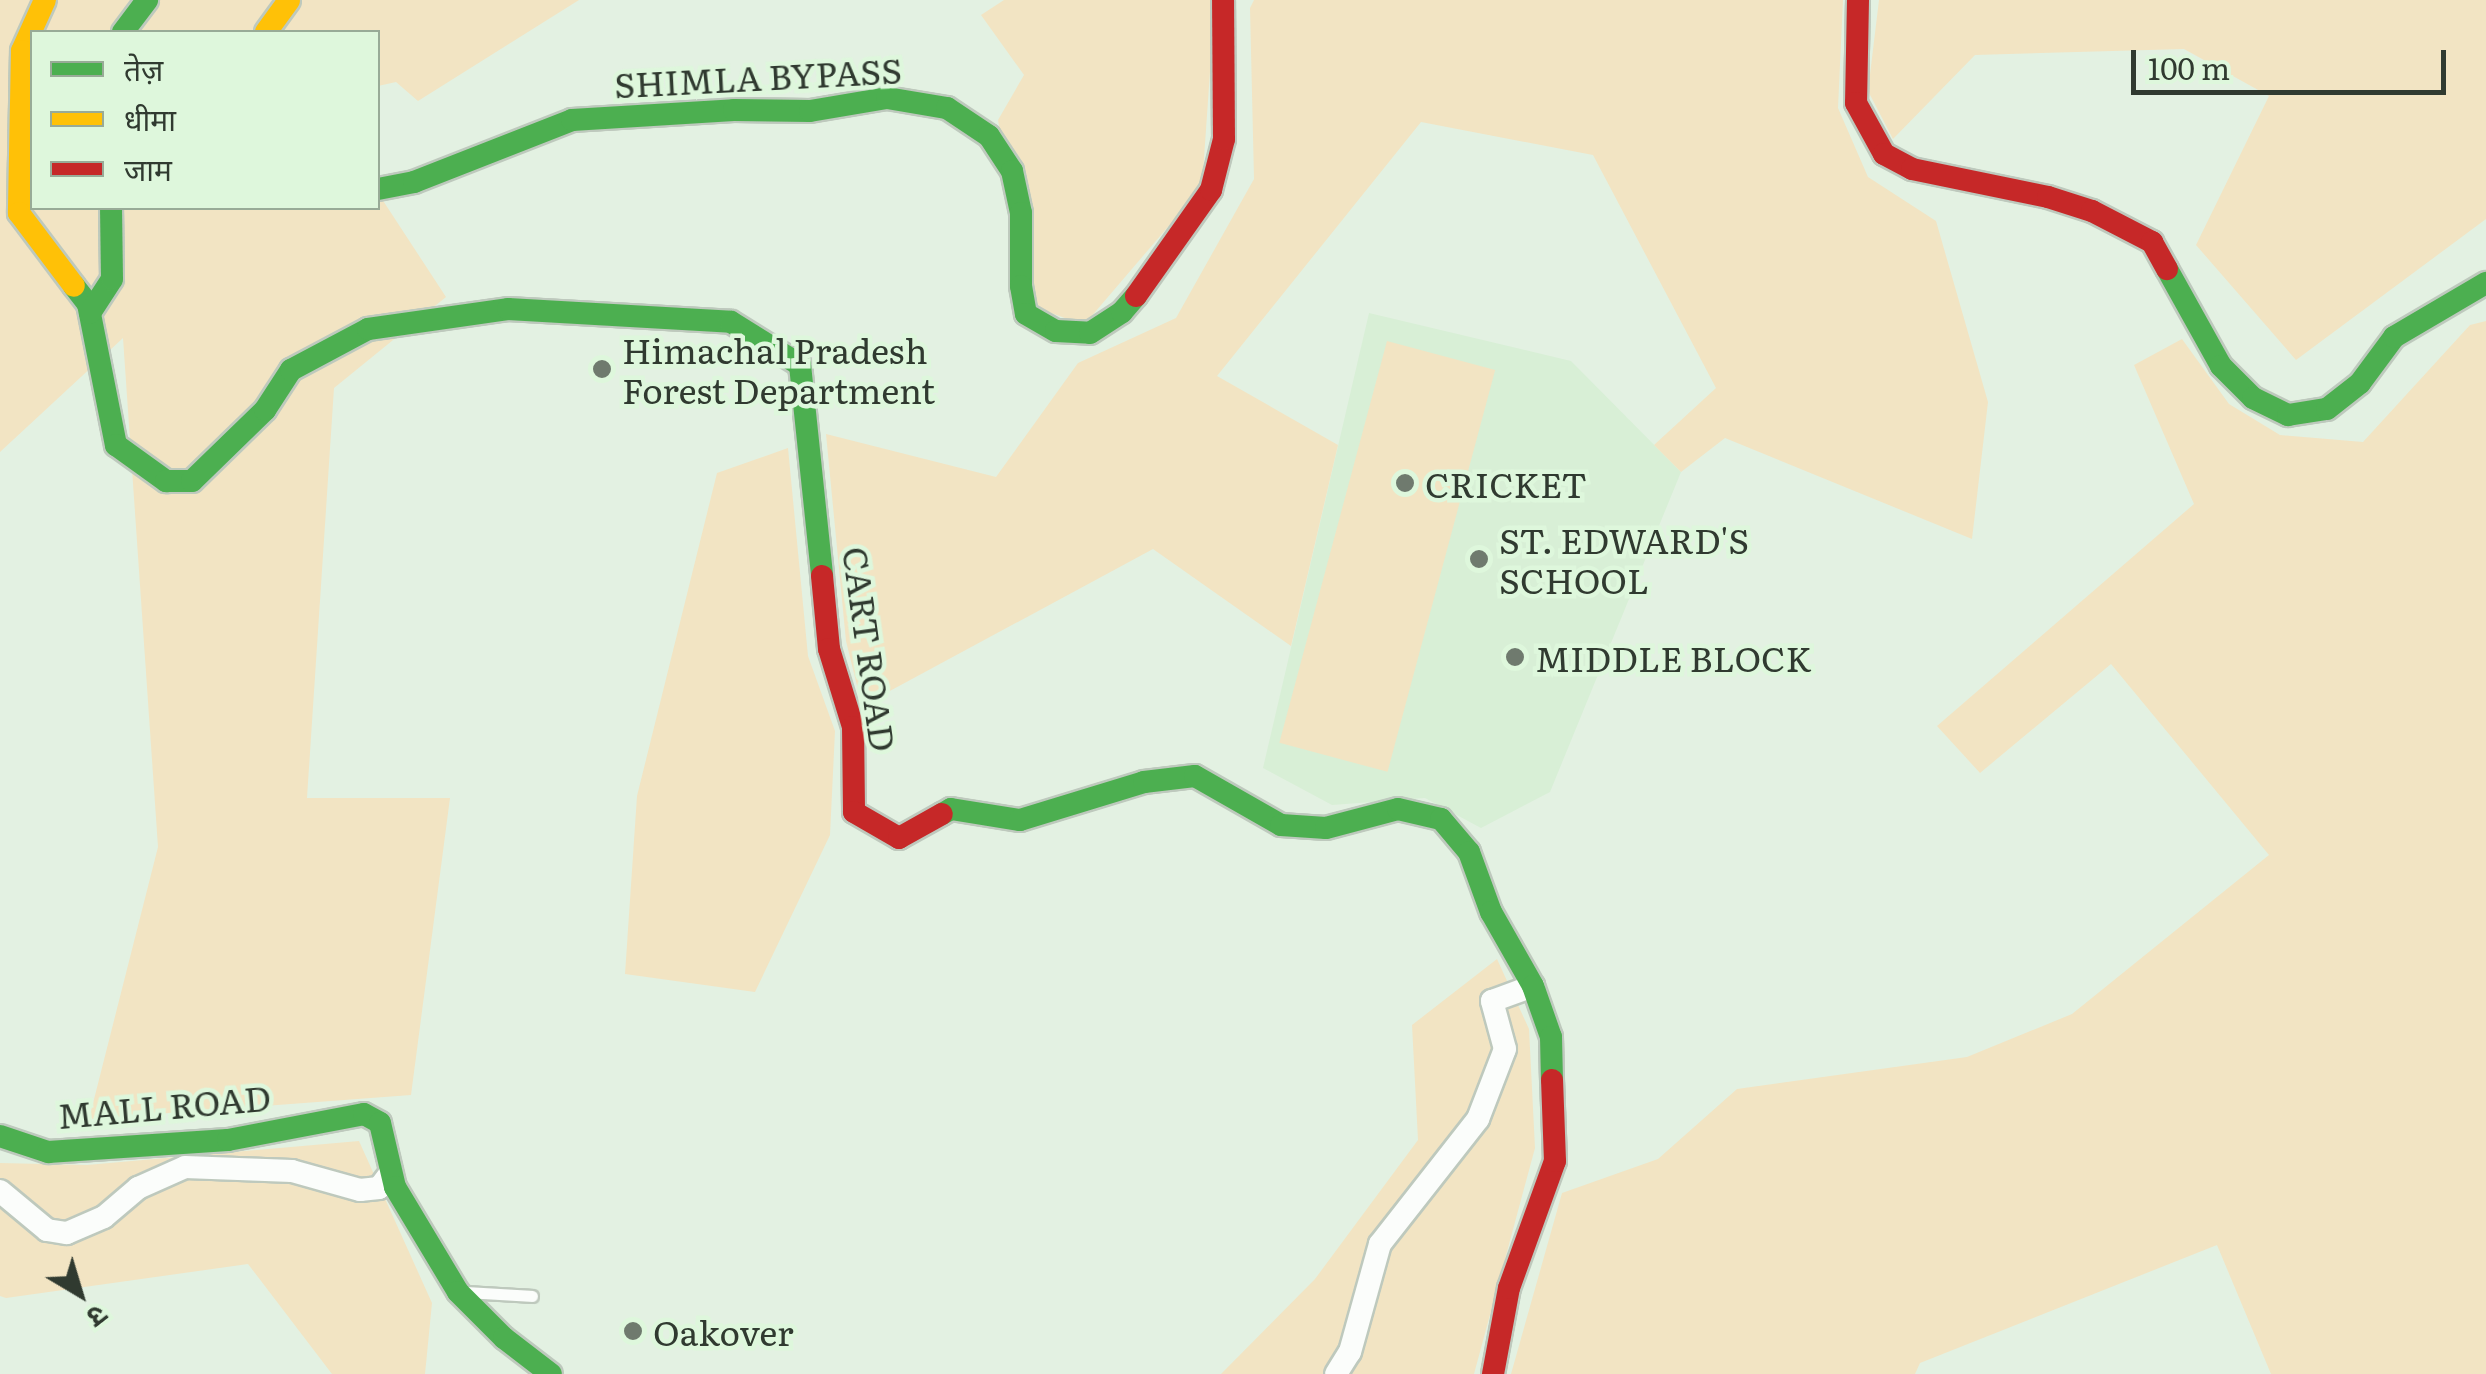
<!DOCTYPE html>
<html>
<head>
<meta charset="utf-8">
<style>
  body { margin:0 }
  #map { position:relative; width:2486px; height:1374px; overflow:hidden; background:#e3f1e2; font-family:Literata,"Noto Sans Devanagari",serif }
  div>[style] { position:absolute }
  .built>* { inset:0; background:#d8efd6 }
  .green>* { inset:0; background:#f2e4c3; transform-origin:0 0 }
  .roads { filter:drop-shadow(2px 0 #bec9bd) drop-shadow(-2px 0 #bec9bd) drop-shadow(0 2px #bec9bd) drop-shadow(0 -2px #bec9bd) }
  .lane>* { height:11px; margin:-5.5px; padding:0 5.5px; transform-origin:5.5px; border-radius:5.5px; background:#fbfdfb }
  .street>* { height:22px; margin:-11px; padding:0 11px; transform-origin:11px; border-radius:11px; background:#fbfdfb }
  .fast>* { height:22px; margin:-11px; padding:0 11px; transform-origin:11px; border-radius:11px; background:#4caf50 }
  .slow>* { height:22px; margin:-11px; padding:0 11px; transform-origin:11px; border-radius:11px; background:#ffc107 }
  .jam>* { height:22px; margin:-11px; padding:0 11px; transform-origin:11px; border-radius:11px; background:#c62828 }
  .dots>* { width:28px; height:28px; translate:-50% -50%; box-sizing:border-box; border:5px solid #def7dc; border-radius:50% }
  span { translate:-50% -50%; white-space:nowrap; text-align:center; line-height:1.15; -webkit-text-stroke:9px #def7dc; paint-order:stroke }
  .street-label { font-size:35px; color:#303a30 }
  .poi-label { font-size:35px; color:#303a30 }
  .left { translate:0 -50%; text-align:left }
  .legend { position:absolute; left:30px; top:30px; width:350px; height:180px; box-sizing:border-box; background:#def7dc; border:2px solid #98ab97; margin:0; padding:12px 18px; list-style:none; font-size:30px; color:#303a30 }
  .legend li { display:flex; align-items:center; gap:20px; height:50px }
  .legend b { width:50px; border:2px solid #98ab97 }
  .north { position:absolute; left:30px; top:1244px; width:100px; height:100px; -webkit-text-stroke:8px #def7dc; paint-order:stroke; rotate:142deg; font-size:28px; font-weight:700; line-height:40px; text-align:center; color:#303a30 }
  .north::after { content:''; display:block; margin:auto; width:35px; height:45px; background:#303a30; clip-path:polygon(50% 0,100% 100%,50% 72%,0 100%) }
  .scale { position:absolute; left:2131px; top:50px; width:315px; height:45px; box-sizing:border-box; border:5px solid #303a30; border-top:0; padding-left:12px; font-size:30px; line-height:35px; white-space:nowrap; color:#303a30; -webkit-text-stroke:8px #def7dc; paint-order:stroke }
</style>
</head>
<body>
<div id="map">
  <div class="built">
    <div style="clip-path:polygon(1369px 313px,1571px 361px,1681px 472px,1550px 792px,1481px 828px,1425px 798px,1332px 805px,1263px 768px)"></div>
  </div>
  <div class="green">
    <div style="clip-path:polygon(0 0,579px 0,418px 101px,396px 82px,378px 86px,378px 32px,32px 32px,32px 208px,378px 208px,378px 193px,446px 297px,334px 388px,307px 798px,450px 798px,411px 1095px,89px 1119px,158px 847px,123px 338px,0 452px)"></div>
    <div style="clip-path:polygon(1004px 0,1215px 0,1202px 187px,1084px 325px,1032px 306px,998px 120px,1024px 75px,981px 15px)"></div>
    <div style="clip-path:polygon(1254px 0,1843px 0,1838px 108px,1868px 177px,1936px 221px,1988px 402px,1972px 539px,1725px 438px,1681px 472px,1654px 445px,1716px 388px,1593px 155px,1421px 122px,1217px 376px,1338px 445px,1291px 646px,1153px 549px,862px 706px,846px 641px,826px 434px,996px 477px,1078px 363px,1176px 318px,1254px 179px,1250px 8px)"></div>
    <div style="clip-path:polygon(1879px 0,2486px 0,2486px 219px,2296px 360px,2196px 245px,2269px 96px,2184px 49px,1975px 55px,1893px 139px,1868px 91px)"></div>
    <div style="clip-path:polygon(2486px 321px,2486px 1374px,2271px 1374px,2217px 1245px,1920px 1363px,1915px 1374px,1511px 1374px,1562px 1193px,1658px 1159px,1737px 1089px,1967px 1057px,2072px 1014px,2269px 855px,2111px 664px,1980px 773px,1937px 726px,2194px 504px,2134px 365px,2182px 339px,2229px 404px,2280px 435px,2363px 442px,2470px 325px)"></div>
    <div style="left:1387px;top:341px;width:112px;height:416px;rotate:15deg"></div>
    <div style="clip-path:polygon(788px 448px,808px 656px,835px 731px,830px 835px,755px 992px,625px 974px,637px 796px,717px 473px)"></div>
    <div style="clip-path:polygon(1497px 959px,1529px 1029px,1535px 1148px,1474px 1374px,1221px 1374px,1315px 1279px,1418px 1140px,1412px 1025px)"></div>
    <div style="clip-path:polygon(359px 1141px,432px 1303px,425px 1374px,332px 1374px,248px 1264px,6px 1298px,0 1296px,0 1163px,87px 1165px)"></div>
  </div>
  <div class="roads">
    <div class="lane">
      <div style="left:467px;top:1292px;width:65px;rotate:3.5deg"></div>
    </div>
    <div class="street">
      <div style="left:0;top:1191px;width:61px;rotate:39.7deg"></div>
      <div style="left:47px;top:1230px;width:20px;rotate:9deg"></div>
      <div style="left:67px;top:1233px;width:40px;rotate:-23.4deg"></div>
      <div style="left:104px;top:1217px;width:45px;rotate:-40.5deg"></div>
      <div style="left:138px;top:1188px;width:51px;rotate:-24.1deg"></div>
      <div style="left:185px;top:1167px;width:107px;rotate:2.1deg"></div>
      <div style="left:292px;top:1171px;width:71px;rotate:15.6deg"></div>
      <div style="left:360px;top:1190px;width:19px;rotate:-6deg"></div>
      <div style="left:379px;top:1188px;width:20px;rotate:-53deg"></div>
      <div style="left:1336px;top:1374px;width:26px;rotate:-58deg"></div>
      <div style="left:1350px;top:1352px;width:112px;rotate:-74.5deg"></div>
      <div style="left:1380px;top:1244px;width:159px;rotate:-51.9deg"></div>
      <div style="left:1478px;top:1119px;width:75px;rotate:-68.9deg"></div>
      <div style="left:1505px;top:1049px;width:50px;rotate:-105.2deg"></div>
      <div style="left:1492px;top:1001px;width:44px;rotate:-20.1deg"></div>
    </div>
    <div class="fast">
      <div style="left:123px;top:32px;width:40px;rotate:-53deg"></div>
      <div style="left:378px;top:189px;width:37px;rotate:-11deg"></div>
      <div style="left:414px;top:182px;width:170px;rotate:-21.4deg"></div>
      <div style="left:572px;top:120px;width:162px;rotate:-3.5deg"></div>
      <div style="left:734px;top:110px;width:76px;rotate:0.8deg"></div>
      <div style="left:810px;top:111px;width:78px;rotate:-9.6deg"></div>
      <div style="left:887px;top:98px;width:61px;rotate:9.5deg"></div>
      <div style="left:947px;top:108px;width:50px;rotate:33.7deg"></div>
      <div style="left:989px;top:136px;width:42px;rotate:56.7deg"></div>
      <div style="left:1012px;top:171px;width:43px;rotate:77.9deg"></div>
      <div style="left:1021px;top:213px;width:73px;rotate:90deg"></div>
      <div style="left:1021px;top:286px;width:28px;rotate:80deg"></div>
      <div style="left:1026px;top:314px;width:34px;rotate:30deg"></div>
      <div style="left:1056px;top:331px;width:34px;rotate:3deg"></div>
      <div style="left:1090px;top:333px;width:38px;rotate:-33deg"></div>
      <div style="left:1122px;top:312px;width:21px;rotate:-49deg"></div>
      <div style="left:2167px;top:269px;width:111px;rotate:60.9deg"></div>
      <div style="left:2221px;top:366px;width:45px;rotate:45deg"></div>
      <div style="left:2253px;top:398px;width:39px;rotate:26deg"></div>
      <div style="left:2288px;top:415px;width:39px;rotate:-9deg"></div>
      <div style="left:2327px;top:409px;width:42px;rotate:-38.2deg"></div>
      <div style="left:2360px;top:383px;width:57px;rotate:-53.5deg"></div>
      <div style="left:2394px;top:337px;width:107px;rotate:-30.4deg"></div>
      <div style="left:74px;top:286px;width:23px;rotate:52deg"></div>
      <div style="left:88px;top:304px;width:144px;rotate:78.8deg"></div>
      <div style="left:116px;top:445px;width:62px;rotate:35.8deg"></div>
      <div style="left:166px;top:481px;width:26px"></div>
      <div style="left:192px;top:481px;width:102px;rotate:-44.2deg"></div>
      <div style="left:265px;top:410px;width:48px;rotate:-57deg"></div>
      <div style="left:291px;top:370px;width:87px;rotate:-28deg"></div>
      <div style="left:368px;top:329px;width:141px;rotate:-8.1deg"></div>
      <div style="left:508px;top:309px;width:223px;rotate:3.3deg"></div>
      <div style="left:731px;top:322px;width:81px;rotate:31.9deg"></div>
      <div style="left:800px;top:365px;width:212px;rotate:84deg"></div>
      <div style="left:90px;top:313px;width:40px;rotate:-57.1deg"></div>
      <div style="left:112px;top:279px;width:71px;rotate:-90.8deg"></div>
      <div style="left:942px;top:814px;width:10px;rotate:-29deg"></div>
      <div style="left:951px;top:809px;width:70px;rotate:9.1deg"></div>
      <div style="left:1020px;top:820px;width:130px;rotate:-17deg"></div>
      <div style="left:1144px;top:782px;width:51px;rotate:-6.7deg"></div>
      <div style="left:1195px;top:776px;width:99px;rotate:29.7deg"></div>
      <div style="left:1281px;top:825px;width:45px;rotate:3.8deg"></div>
      <div style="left:1326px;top:828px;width:74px;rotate:-14.8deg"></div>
      <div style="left:1398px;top:809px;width:44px;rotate:13.1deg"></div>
      <div style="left:1441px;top:819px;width:43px;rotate:49.7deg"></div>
      <div style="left:1469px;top:852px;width:64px;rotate:69.9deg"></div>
      <div style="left:1491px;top:912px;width:85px;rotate:60.4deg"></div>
      <div style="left:1533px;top:986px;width:54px;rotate:70.6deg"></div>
      <div style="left:1551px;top:1037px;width:43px;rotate:88.7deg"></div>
      <div style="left:0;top:1136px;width:51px;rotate:18.4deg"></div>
      <div style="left:48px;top:1152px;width:180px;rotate:-3.8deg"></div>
      <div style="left:228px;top:1140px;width:138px;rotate:-10.8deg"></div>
      <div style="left:364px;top:1114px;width:18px;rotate:29deg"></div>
      <div style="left:380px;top:1123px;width:66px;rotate:76.8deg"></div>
      <div style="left:395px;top:1187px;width:122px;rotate:59deg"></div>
      <div style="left:458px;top:1292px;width:65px;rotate:45deg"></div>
      <div style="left:504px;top:1338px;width:59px;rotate:37.5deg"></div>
    </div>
    <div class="slow">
      <div style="left:45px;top:0;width:56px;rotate:114.3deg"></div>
      <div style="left:22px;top:51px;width:162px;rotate:91.1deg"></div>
      <div style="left:19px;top:213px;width:91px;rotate:53deg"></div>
      <div style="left:266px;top:32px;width:39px;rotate:-54deg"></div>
    </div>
    <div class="jam">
      <div style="left:1858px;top:0;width:103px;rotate:91.1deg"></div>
      <div style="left:1856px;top:103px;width:58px;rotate:61.2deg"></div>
      <div style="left:1884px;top:154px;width:32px;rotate:28deg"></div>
      <div style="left:1912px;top:169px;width:139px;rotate:11.6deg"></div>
      <div style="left:2048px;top:197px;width:46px;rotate:17.7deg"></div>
      <div style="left:2092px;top:211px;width:68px;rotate:27.3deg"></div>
      <div style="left:2152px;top:242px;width:31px;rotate:61deg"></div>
      <div style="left:1136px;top:296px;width:130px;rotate:-54.7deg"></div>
      <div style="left:1211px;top:190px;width:53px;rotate:-75.7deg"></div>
      <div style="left:1224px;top:139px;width:139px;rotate:-90.4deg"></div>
      <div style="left:822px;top:576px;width:73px;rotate:84.5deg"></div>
      <div style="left:829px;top:649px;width:82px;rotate:72.9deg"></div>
      <div style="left:853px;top:727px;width:85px;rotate:89.3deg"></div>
      <div style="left:854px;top:812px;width:52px;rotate:30deg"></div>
      <div style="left:899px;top:838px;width:49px;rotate:-29.2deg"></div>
      <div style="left:1493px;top:1374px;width:87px;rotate:-79.5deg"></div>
      <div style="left:1509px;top:1288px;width:135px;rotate:-70.1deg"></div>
      <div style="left:1555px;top:1161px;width:81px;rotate:-92.1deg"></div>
    </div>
  </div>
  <div class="dots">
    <div style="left:602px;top:369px;background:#6f7a6e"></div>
    <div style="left:1405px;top:483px;background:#6f7a6e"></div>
    <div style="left:1479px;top:559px;background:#6f7a6e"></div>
    <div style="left:1515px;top:657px;background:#6f7a6e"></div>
    <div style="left:633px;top:1331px;background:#6f7a6e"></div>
  </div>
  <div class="street-label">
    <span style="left:758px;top:76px;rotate:-3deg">SHIMLA BYPASS</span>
    <span style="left:871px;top:649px;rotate:82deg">CART ROAD</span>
    <span style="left:164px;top:1105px;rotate:-5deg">MALL ROAD</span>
  </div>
  <div class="poi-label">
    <span class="left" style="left:622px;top:369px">Himachal Pradesh<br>Forest Department</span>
    <span class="left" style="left:1425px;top:483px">CRICKET</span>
    <span class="left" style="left:1499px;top:559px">ST. EDWARD'S<br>SCHOOL</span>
    <span class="left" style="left:1535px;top:657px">MIDDLE BLOCK</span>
    <span class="left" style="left:653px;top:1331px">Oakover</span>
  </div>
  <ul class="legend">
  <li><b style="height:12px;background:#4caf50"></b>तेज़</li>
  <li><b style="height:12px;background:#ffc107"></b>धीमा</li>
  <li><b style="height:12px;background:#c62828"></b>जाम</li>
  </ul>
  <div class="north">उ</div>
  <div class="scale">100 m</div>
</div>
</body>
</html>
